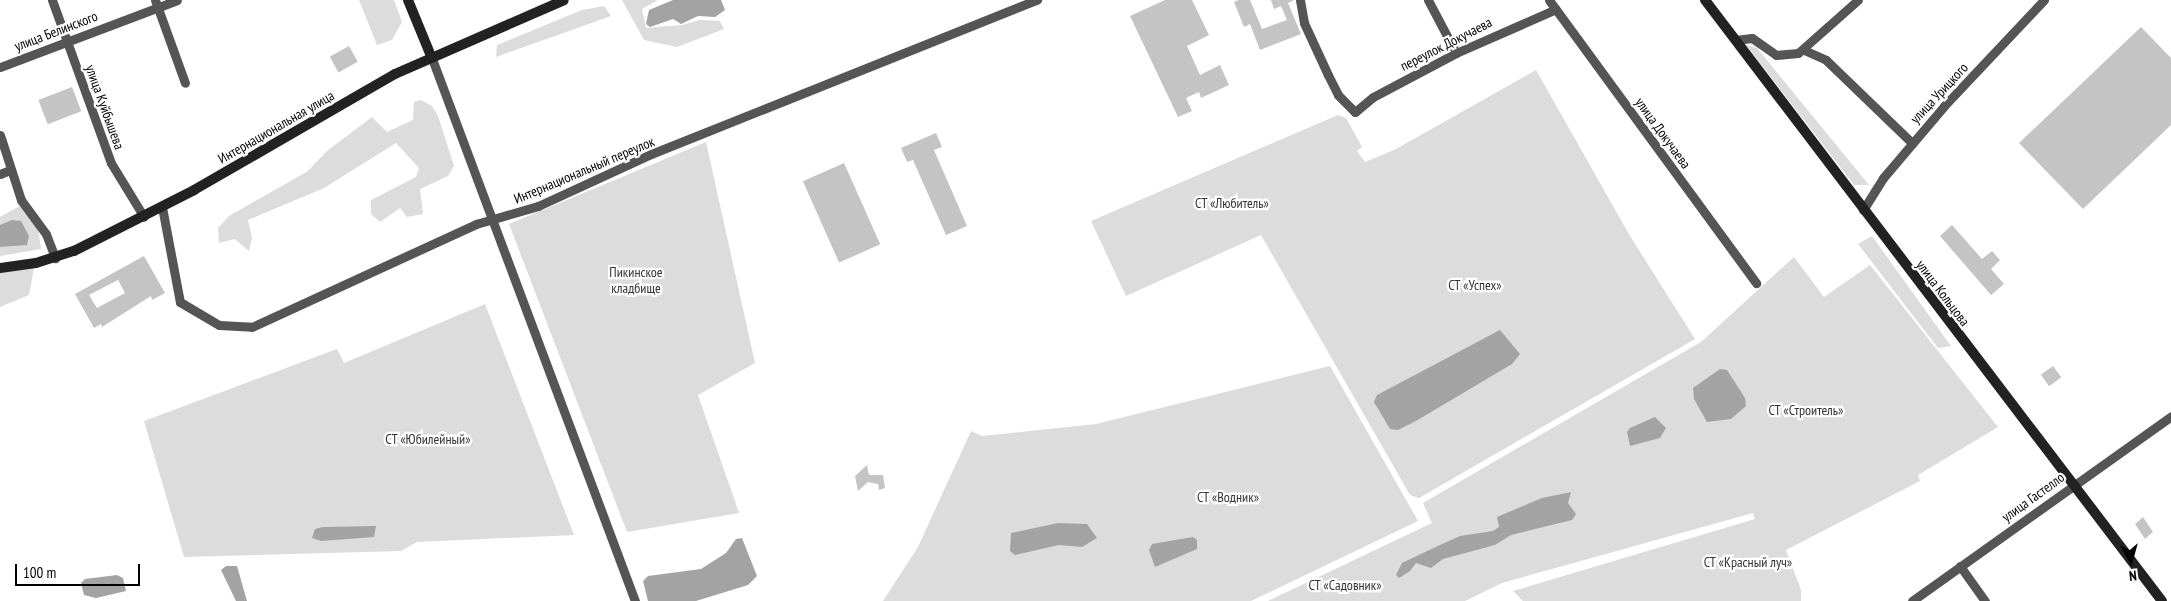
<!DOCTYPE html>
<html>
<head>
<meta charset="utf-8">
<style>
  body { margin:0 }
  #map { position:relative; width:2171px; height:601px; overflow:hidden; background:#fff; font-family:"PT Sans Narrow",sans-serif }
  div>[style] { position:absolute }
  .green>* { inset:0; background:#dcdcdc }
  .water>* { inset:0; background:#a3a3a3 }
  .building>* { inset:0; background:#c4c4c4; transform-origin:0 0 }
  .street>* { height:9px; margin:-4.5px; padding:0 4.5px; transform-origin:4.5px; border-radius:4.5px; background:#555 }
  .secondary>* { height:10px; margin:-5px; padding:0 5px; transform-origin:5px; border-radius:5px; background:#222 }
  span { translate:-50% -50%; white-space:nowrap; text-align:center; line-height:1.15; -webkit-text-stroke:4.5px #fff; paint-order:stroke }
  .street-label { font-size:14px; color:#000 }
  .park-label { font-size:14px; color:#333 }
  .north { position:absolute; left:2106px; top:536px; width:50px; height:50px; -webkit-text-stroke:4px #fff; paint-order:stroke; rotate:173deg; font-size:14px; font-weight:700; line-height:20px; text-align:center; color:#000 }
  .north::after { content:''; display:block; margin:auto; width:18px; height:22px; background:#000; clip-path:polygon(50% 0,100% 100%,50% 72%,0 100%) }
  .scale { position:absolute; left:15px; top:564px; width:125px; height:22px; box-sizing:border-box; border:2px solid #000; border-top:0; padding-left:6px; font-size:15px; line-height:18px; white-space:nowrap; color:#000; -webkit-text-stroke:4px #fff; paint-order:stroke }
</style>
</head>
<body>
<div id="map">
  <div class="green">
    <div style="clip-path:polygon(359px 0,394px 0,402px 22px,392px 40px,377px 45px)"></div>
    <div style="clip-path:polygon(622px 0,658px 0,642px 9px,646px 28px,682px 25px,700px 20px,720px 21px,724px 29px,677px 47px,644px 40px)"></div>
    <div style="clip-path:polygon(604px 6px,611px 16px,496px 57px,497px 45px,582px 10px)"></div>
    <div style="clip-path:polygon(1746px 45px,1757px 48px,1869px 185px,1854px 185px)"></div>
    <div style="clip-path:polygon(1536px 70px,1630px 236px,1695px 339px,1419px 498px,1410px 495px,1261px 235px,1126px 296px,1091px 221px,1338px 115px,1346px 118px,1362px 147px,1357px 151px,1365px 162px,1396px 149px)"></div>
    <div style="clip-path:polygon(421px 100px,432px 106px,438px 116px,454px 166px,448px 176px,420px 189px,423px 214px,407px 217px,400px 208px,380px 222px,371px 214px,371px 200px,416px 177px,419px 168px,396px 143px,324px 188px,248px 220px,252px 238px,249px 251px,235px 239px,219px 243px,218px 228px,229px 216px,308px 171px,327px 151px,372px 117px,387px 132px,413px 120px,414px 102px)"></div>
    <div style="clip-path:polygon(706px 142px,755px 363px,698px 395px,739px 513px,627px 532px,509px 224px)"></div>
    <div style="clip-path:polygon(20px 206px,38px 228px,41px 249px,0 256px,0 217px)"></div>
    <div style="clip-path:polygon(1872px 236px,1951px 346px,1938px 348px,1858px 244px)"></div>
    <div style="clip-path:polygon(1794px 257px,1824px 297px,1870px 265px,1998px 427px,1918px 475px,1920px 481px,1786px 550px,1801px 590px,1801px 601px,1523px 601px,1513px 591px,1755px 519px,1753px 513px,1502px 583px,1465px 601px,1268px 601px,1432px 523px,1423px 503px,1701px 342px)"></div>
    <div style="clip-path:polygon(34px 268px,29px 295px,0 307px,0 272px)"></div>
    <div style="clip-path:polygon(485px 304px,574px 535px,417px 542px,401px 551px,184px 557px,144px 421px,337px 349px,344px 363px)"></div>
    <div style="clip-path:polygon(1330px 366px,1418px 521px,1251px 601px,883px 601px,918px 547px,971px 431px,982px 436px,1096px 424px)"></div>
  </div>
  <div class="water">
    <div style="clip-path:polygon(673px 0,721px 0,725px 10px,715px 17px,698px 16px,681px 24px,673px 19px,650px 27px,646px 24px,649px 10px)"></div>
    <div style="clip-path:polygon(12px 220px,21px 221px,29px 236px,27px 245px,0 247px,0 225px)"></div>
    <div style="clip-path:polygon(1500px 330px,1520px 354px,1512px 364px,1416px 421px,1398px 430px,1390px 429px,1374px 402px,1377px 395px)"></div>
    <div style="clip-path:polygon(1720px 369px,1727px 370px,1745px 398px,1746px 406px,1731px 419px,1707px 422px,1694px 399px,1693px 388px)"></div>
    <div style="clip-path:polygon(1655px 417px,1666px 428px,1660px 438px,1630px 446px,1627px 432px,1630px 428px)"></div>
    <div style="clip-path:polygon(1571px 492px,1568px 503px,1576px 514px,1572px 520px,1511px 535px,1495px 545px,1443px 559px,1431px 568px,1416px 563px,1410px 571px,1399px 578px,1396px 575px,1402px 563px,1442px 544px,1460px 536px,1493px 531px,1499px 527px,1497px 517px,1542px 498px)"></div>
    <div style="clip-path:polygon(1058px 523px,1087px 524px,1097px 538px,1082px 547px,1059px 545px,1015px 555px,1010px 551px,1011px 533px)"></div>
    <div style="clip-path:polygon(376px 526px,374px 537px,321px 541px,312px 538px,315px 529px,323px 527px)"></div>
    <div style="clip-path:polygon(1193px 537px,1197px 540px,1197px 549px,1155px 567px,1149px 550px,1152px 544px)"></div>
    <div style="clip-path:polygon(742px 538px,757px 576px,748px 585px,696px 601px,648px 601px,643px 581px,648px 576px,701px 569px,726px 553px,736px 539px)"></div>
    <div style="clip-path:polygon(226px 566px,237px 566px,247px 601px,236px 601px,221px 570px)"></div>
    <div style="clip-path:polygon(117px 575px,123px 578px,126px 591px,96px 598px,84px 595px,81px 583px,85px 579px)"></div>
  </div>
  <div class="building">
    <div style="clip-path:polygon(1165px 0,1192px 0,1209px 35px,1187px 46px,1200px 75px,1220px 65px,1229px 85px,1201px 98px,1199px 92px,1186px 98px,1192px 111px,1178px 117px,1130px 16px)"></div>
    <div style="clip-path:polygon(1239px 0,1250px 0,1262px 29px,1287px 20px,1281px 6px,1274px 9px,1271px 0,1294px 0,1288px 3px,1301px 34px,1260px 50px,1250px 24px,1244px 27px,1234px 2px)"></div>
    <div style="clip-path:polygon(2141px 27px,2171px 58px,2171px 125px,2083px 209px,2019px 143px)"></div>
    <div style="left:349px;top:46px;width:18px;height:22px;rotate:61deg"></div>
    <div style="left:72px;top:87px;width:26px;height:36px;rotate:69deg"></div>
    <div style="clip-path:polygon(936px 133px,942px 147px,934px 150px,967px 226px,946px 235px,913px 160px,907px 162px,901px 148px)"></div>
    <div style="left:844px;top:163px;width:89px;height:45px;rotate:66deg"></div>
    <div style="clip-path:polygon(1952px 225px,1982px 259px,1992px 251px,2000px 260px,1991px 269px,2004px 284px,1991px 295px,1940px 236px)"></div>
    <div style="clip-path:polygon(evenodd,144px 256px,165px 293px,152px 300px,151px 296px,102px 327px,101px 324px,94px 328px,75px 294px,144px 256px,118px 280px,125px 293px,97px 308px,89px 295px,118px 280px)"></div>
    <div style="left:2053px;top:366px;width:14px;height:15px;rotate:54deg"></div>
    <div style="clip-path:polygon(867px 465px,869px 475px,883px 475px,885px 488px,879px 490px,878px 484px,868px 482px,858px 491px,855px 476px)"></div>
    <div style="clip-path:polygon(2143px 517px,2153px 532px,2145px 539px,2135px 524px)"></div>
  </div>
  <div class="street">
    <div style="left:52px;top:0;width:173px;rotate:70.1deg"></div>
    <div style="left:111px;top:163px;width:63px;rotate:58.6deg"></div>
    <div style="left:155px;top:0;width:88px;rotate:70.1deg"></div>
    <div style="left:1300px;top:0;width:23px;rotate:80deg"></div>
    <div style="left:1304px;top:23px;width:57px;rotate:65.2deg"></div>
    <div style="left:1328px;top:75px;width:22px;rotate:63deg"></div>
    <div style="left:1338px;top:95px;width:24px;rotate:45deg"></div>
    <div style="left:1355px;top:112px;width:23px;rotate:-40deg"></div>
    <div style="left:1373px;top:97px;width:94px;rotate:-27.9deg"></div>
    <div style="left:1456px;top:53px;width:109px;rotate:-23.7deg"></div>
    <div style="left:1428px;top:0;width:60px;rotate:62.2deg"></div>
    <div style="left:1549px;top:0;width:351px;rotate:53.8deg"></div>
    <div style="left:1735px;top:40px;width:17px;rotate:-7deg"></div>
    <div style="left:1752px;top:38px;width:29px;rotate:35deg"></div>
    <div style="left:1776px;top:55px;width:22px;rotate:-5deg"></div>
    <div style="left:1798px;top:53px;width:80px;rotate:-41.5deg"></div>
    <div style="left:1804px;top:50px;width:24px;rotate:24deg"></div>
    <div style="left:1826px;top:60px;width:120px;rotate:44deg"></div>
    <div style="left:431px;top:56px;width:582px;rotate:69.48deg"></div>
    <div style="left:0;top:67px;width:189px;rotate:-20.7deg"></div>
    <div style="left:0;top:135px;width:68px;rotate:72.1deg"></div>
    <div style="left:21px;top:200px;width:42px;rotate:53.7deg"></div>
    <div style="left:46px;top:234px;width:26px;rotate:69deg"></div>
    <div style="left:0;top:174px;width:11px;rotate:-22deg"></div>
    <div style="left:162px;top:207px;width:97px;rotate:79.3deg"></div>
    <div style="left:180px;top:302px;width:45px;rotate:30.5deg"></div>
    <div style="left:219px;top:325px;width:33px;rotate:3deg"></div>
    <div style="left:252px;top:327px;width:247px;rotate:-24.7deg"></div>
    <div style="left:476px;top:224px;width:65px;rotate:-16.2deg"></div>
    <div style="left:538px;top:206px;width:124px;rotate:-24.7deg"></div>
    <div style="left:651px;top:154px;width:416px;rotate:-21.8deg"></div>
    <div style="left:1863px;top:210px;width:38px;rotate:-58deg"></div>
    <div style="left:1883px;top:178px;width:94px;rotate:-49.7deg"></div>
    <div style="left:1944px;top:106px;width:146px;rotate:-46.7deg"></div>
    <div style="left:1960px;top:566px;width:43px;rotate:54.5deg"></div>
    <div style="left:1912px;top:601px;width:318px;rotate:-35.5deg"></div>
  </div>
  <div class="secondary">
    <div style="left:408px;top:0;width:61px;rotate:67.7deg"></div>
    <div style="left:1705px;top:0;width:755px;rotate:52.75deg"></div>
    <div style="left:0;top:268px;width:36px;rotate:-8deg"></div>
    <div style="left:36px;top:263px;width:40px;rotate:-18deg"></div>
    <div style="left:74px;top:251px;width:135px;rotate:-26.9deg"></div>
    <div style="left:194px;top:190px;width:232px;rotate:-30deg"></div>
    <div style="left:395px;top:74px;width:184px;rotate:-23.6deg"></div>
  </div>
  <div class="street-label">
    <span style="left:56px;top:31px;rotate:-21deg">улица Белинского</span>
    <span style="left:1446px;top:44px;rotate:-27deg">переулок Докучаева</span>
    <span style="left:1939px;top:93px;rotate:-47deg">улица Урицкого</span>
    <span style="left:105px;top:107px;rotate:70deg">улица Куйбышева</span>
    <span style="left:276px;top:127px;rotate:-30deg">Интернациональная улица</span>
    <span style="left:1663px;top:133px;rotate:54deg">улица Докучаева</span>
    <span style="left:584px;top:170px;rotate:-23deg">Интернациональный переулок</span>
    <span style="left:1943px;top:293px;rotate:53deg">улица Кольцова</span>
    <span style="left:2033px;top:497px;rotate:-36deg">улица Гастелло</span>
  </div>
  <div class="park-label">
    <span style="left:1232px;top:203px">СТ «Любитель»</span>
    <span style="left:636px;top:280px">Пикинское<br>кладбище</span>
    <span style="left:1475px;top:285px">СТ «Успех»</span>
    <span style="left:1806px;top:410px">СТ «Строитель»</span>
    <span style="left:428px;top:439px">СТ «Юбилейный»</span>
    <span style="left:1228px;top:497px">СТ «Водник»</span>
    <span style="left:1748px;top:562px">СТ «Красный луч»</span>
    <span style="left:1345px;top:585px">СТ «Садовник»</span>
  </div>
  <div class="north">N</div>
  <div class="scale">100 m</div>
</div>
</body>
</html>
